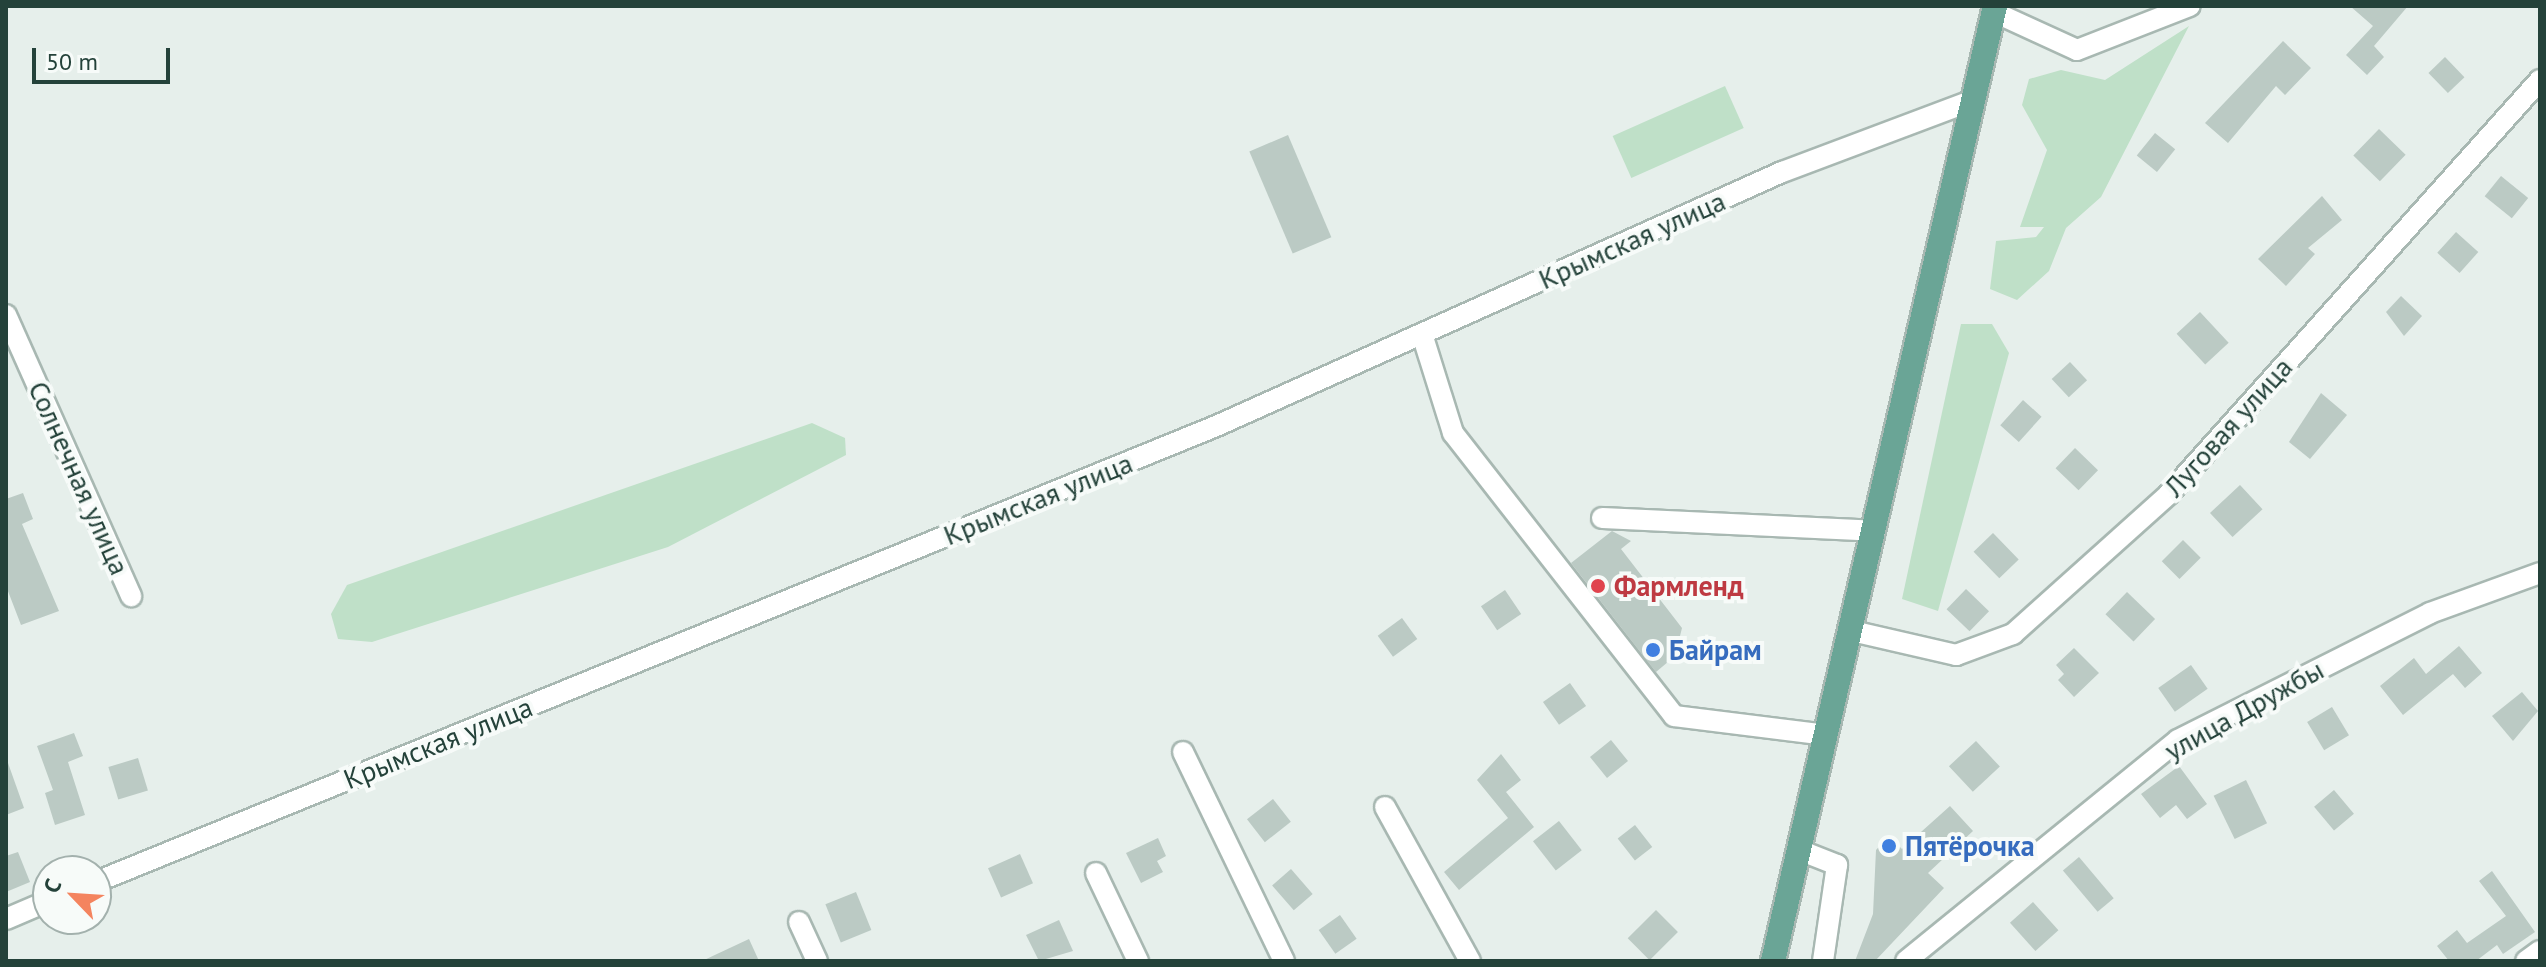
<!DOCTYPE html>
<html>
<head>
<meta charset="utf-8">
<style>
  body { margin:0 }
  #map { position:relative; width:2546px; height:967px; overflow:hidden; background:#e6efeb; font-family:"PT Sans",sans-serif }
  div>[style] { position:absolute }
  .green>* { inset:0; background:#bfe0c8; transform-origin:0 0 }
  .building>* { inset:0; background:#bbcac4; transform-origin:0 0 }
  .roads { filter:drop-shadow(2px 0 #a8b8b2) drop-shadow(-2px 0 #a8b8b2) drop-shadow(0 2px #a8b8b2) drop-shadow(0 -2px #a8b8b2) }
  .minor>* { height:20px; margin:-10px; padding:0 10px; transform-origin:10px; border-radius:10px; background:#fff }
  .major>* { height:24px; margin:-12px; padding:0 12px; transform-origin:12px; border-radius:12px; background:#6aa596 }
  .dots>* { width:22px; height:22px; translate:-50% -50%; box-sizing:border-box; border:4px solid #f7fbf9; border-radius:50% }
  span { translate:-50% -50%; white-space:nowrap; text-align:center; line-height:1.15; -webkit-text-stroke:8px #f7fbf9; paint-order:stroke }
  .street-label { font-size:28px; color:#24423a }
  .health-label { font-size:28px; color:#be3a42; font-weight:700 }
  .left { translate:0 -50%; text-align:left }
  .shop-label { font-size:28px; color:#366cbe; font-weight:700 }
  .frame { position:absolute; inset:0; border:8px solid #24423a; pointer-events:none }
  .north { position:absolute; left:32px; top:855px; width:80px; height:80px; box-sizing:border-box; background:#f7fbf9; border:2px solid #a3b1ad; border-radius:50%; rotate:295deg; font-size:22px; font-weight:700; line-height:32px; text-align:center; color:#24423a }
  .north::after { content:''; display:block; margin:auto; width:28px; height:36px; background:#f4845f; clip-path:polygon(50% 0,100% 100%,50% 72%,0 100%) }
  .scale { position:absolute; left:32px; top:48px; width:138px; height:36px; box-sizing:border-box; border:4px solid #24423a; border-top:0; padding-left:10px; font-size:24px; line-height:28px; white-space:nowrap; color:#24423a; -webkit-text-stroke:6px #f7fbf9; paint-order:stroke }
</style>
</head>
<body>
<div id="map">
  <div class="green">
    <div style="clip-path:polygon(2189px 26px,2101px 197px,2066px 228px,2049px 271px,2017px 300px,1990px 289px,1996px 241px,2036px 237px,2044px 227px,2020px 227px,2047px 150px,2022px 105px,2029px 79px,2061px 70px,2105px 80px)"></div>
    <div style="left:1725px;top:86px;width:46px;height:123px;rotate:66deg"></div>
    <div style="clip-path:polygon(1961px 324px,1992px 324px,2009px 353px,1938px 611px,1902px 599px)"></div>
    <div style="clip-path:polygon(812px 423px,845px 438px,846px 455px,668px 547px,372px 642px,338px 639px,331px 614px,347px 585px)"></div>
  </div>
  <div class="building">
    <div style="clip-path:polygon(2350px 6px,2408px 6px,2374px 46px,2384px 57px,2367px 75px,2346px 55px,2373px 26px)"></div>
    <div style="clip-path:polygon(2283px 41px,2311px 68px,2285px 95px,2276px 86px,2228px 143px,2205px 123px)"></div>
    <div style="left:2445px;top:57px;width:28px;height:23px;rotate:46deg"></div>
    <div style="left:2379px;top:129px;width:37px;height:37px;rotate:44deg"></div>
    <div style="left:2155px;top:133px;width:26px;height:29px;rotate:39deg"></div>
    <div style="left:1288px;top:135px;width:111px;height:42px;rotate:67deg"></div>
    <div style="left:2501px;top:176px;width:35px;height:26px;rotate:39deg"></div>
    <div style="clip-path:polygon(2322px 196px,2342px 220px,2308px 248px,2315px 254px,2286px 286px,2258px 259px)"></div>
    <div style="left:2456px;top:232px;width:30px;height:28px;rotate:42deg"></div>
    <div style="clip-path:polygon(2401px 296px,2422px 316px,2404px 336px,2386px 312px)"></div>
    <div style="left:2200px;top:312px;width:42px;height:32px;rotate:47deg"></div>
    <div style="left:2070px;top:362px;width:25px;height:25px;rotate:47deg"></div>
    <div style="clip-path:polygon(2321px 393px,2347px 415px,2310px 459px,2289px 442px)"></div>
    <div style="left:2023px;top:400px;width:25px;height:34px;rotate:42deg"></div>
    <div style="left:2075px;top:448px;width:32px;height:28px;rotate:44deg"></div>
    <div style="left:2240px;top:485px;width:33px;height:41px;rotate:47deg"></div>
    <div style="clip-path:polygon(23px 493px,33px 519px,22px 524px,59px 611px,21px 625px,6px 586px,6px 499px)"></div>
    <div style="clip-path:polygon(1612px 531px,1631px 541px,1621px 549px,1682px 628px,1675px 656px,1656px 672px,1571px 563px)"></div>
    <div style="left:1993px;top:533px;width:37px;height:27px;rotate:46deg"></div>
    <div style="left:2183px;top:540px;width:25px;height:30px;rotate:45deg"></div>
    <div style="left:1966px;top:589px;width:32px;height:28px;rotate:44deg"></div>
    <div style="left:1505px;top:590px;width:29px;height:29px;rotate:56deg"></div>
    <div style="left:2127px;top:592px;width:39px;height:31px;rotate:44deg"></div>
    <div style="left:1402px;top:618px;width:26px;height:30px;rotate:54deg"></div>
    <div style="clip-path:polygon(2459px 646px,2482px 673px,2465px 688px,2453px 674px,2403px 715px,2380px 686px,2414px 658px,2426px 674px)"></div>
    <div style="clip-path:polygon(2074px 648px,2099px 673px,2074px 697px,2058px 680px,2064px 674px,2056px 665px)"></div>
    <div style="left:2191px;top:665px;width:29px;height:40px;rotate:55deg"></div>
    <div style="left:1570px;top:683px;width:28px;height:33px;rotate:55deg"></div>
    <div style="clip-path:polygon(2522px 692px,2538px 711px,2513px 741px,2492px 716px)"></div>
    <div style="left:2332px;top:707px;width:33px;height:29px;rotate:59deg"></div>
    <div style="clip-path:polygon(74px 733px,83px 756px,68px 762px,85px 815px,55px 825px,45px 793px,53px 790px,37px 746px)"></div>
    <div style="left:1611px;top:740px;width:27px;height:27px;rotate:51deg"></div>
    <div style="left:1976px;top:741px;width:35px;height:37px;rotate:47deg"></div>
    <div style="clip-path:polygon(1501px 754px,1521px 780px,1506px 792px,1534px 827px,1459px 890px,1444px 872px,1508px 818px,1477px 780px)"></div>
    <div style="left:138px;top:758px;width:34px;height:31px;rotate:73deg"></div>
    <div style="clip-path:polygon(8px 763px,24px 808px,6px 815px,6px 764px)"></div>
    <div style="clip-path:polygon(2179px 766px,2207px 804px,2187px 819px,2176px 805px,2160px 818px,2141px 794px)"></div>
    <div style="left:2246px;top:780px;width:48px;height:36px;rotate:64deg"></div>
    <div style="left:2334px;top:790px;width:31px;height:26px;rotate:50deg"></div>
    <div style="left:1273px;top:799px;width:29px;height:33px;rotate:52deg"></div>
    <div style="clip-path:polygon(1950px 806px,1973px 831px,1928px 873px,1944px 888px,1875px 961px,1855px 961px,1873px 914px,1876px 850px,1889px 836px,1902px 849px)"></div>
    <div style="left:1559px;top:821px;width:37px;height:33px;rotate:52deg"></div>
    <div style="left:1635px;top:825px;width:28px;height:22px;rotate:52deg"></div>
    <div style="clip-path:polygon(1158px 838px,1166px 856px,1157px 861px,1163px 872px,1141px 883px,1126px 853px)"></div>
    <div style="clip-path:polygon(18px 852px,30px 882px,6px 892px,6px 856px)"></div>
    <div style="left:1020px;top:854px;width:32px;height:35px;rotate:66deg"></div>
    <div style="left:2079px;top:857px;width:54px;height:21px;rotate:50deg"></div>
    <div style="left:1291px;top:869px;width:33px;height:25px;rotate:49deg"></div>
    <div style="clip-path:polygon(2492px 871px,2535px 932px,2503px 954px,2497px 945px,2476px 961px,2449px 961px,2437px 946px,2457px 930px,2467px 943px,2506px 916px,2479px 881px)"></div>
    <div style="left:856px;top:892px;width:41px;height:33px;rotate:68deg"></div>
    <div style="left:2033px;top:902px;width:38px;height:31px;rotate:48deg"></div>
    <div style="left:1656px;top:910px;width:31px;height:40px;rotate:45deg"></div>
    <div style="left:1340px;top:915px;width:29px;height:26px;rotate:55deg"></div>
    <div style="clip-path:polygon(1059px 920px,1073px 951px,1039px 961px,1026px 935px)"></div>
    <div style="clip-path:polygon(749px 939px,759px 961px,702px 961px)"></div>
  </div>
  <div class="roads">
    <div class="minor">
      <div style="left:1994px;top:12px;width:91px;rotate:24.6deg"></div>
      <div style="left:2077px;top:50px;width:121px;rotate:-21.3deg"></div>
      <div style="left:6px;top:315px;width:308px;rotate:66deg"></div>
      <div style="left:1422px;top:334px;width:104px;rotate:72.6deg"></div>
      <div style="left:1453px;top:433px;width:359px;rotate:52deg"></div>
      <div style="left:1674px;top:716px;width:154px;rotate:7.1deg"></div>
      <div style="left:1602px;top:518px;width:273px;rotate:2.7deg"></div>
      <div style="left:1852px;top:631px;width:107px;rotate:13deg"></div>
      <div style="left:1956px;top:655px;width:61px;rotate:-20.2deg"></div>
      <div style="left:2013px;top:634px;width:210px;rotate:-41.9deg"></div>
      <div style="left:2169px;top:494px;width:556px;rotate:-48.14deg"></div>
      <div style="left:1183px;top:752px;width:232px;rotate:64.2deg"></div>
      <div style="left:1385px;top:807px;width:176px;rotate:61.1deg"></div>
      <div style="left:1799px;top:850px;width:41px;rotate:21.5deg"></div>
      <div style="left:1837px;top:865px;width:97px;rotate:98.3deg"></div>
      <div style="left:1096px;top:873px;width:98px;rotate:64.5deg"></div>
      <div style="left:96px;top:882px;width:1207px;rotate:-22.15deg"></div>
      <div style="left:1214px;top:427px;width:623px;rotate:-24.18deg"></div>
      <div style="left:1782px;top:172px;width:205px;rotate:-20.6deg"></div>
      <div style="left:6px;top:919px;width:46px;rotate:-23.2deg"></div>
      <div style="left:799px;top:922px;width:43px;rotate:65.2deg"></div>
      <div style="left:1906px;top:961px;width:350px;rotate:-39.1deg"></div>
      <div style="left:2178px;top:740px;width:282px;rotate:-26.7deg"></div>
      <div style="left:2430px;top:613px;width:117px;rotate:-20deg"></div>
      <div style="left:2526px;top:961px;width:17px;rotate:-36deg"></div>
    </div>
    <div class="major">
      <div style="left:1773px;top:961px;width:980px;rotate:-76.91deg"></div>
    </div>
  </div>
  <div class="dots">
    <div style="left:1598px;top:586px;background:#e0444e"></div>
    <div style="left:1653px;top:650px;background:#3f7fe0"></div>
    <div style="left:1889px;top:846px;background:#3f7fe0"></div>
  </div>
  <div class="street-label">
    <span style="left:1632px;top:240px;rotate:-24deg">Крымская улица</span>
    <span style="left:2228px;top:427px;rotate:-48deg">Луговая улица</span>
    <span style="left:79px;top:478px;rotate:66deg">Солнечная улица</span>
    <span style="left:1038px;top:499px;rotate:-22deg">Крымская улица</span>
    <span style="left:2244px;top:710px;rotate:-29deg">улица Дружбы</span>
    <span style="left:438px;top:743px;rotate:-22deg">Крымская улица</span>
  </div>
  <div class="health-label">
    <span class="left" style="left:1614px;top:586px">Фармленд</span>
  </div>
  <div class="shop-label">
    <span class="left" style="left:1669px;top:650px">Байрам</span>
    <span class="left" style="left:1905px;top:846px">Пятёрочка</span>
  </div>
  <div class="frame"></div>
  <div class="north">С</div>
  <div class="scale">50 m</div>
</div>
</body>
</html>
